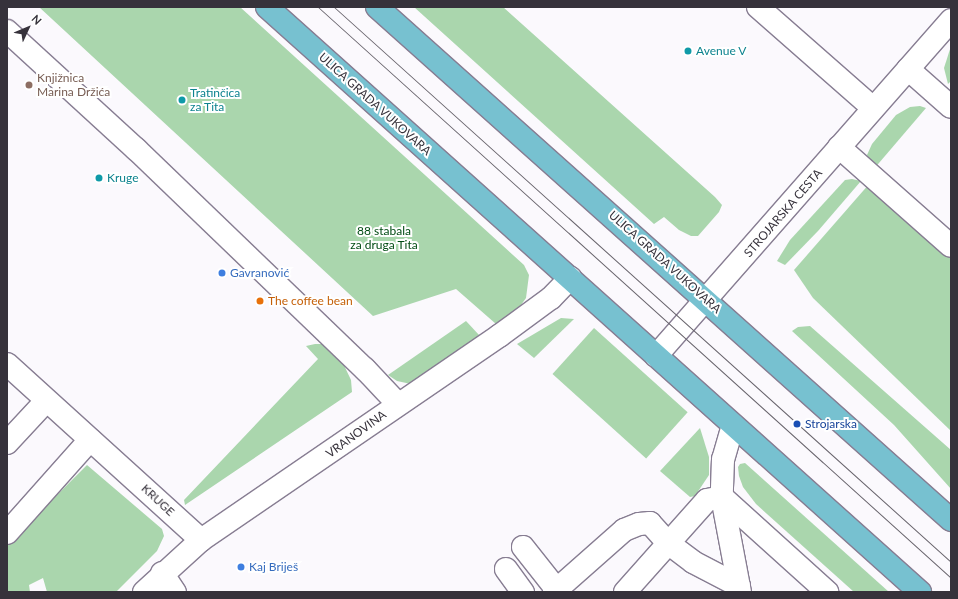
<!DOCTYPE html>
<html>
<head>
<meta charset="utf-8">
<style>
  body { margin:0 }
  #map { position:relative; width:958px; height:599px; overflow:hidden; background:#fbf9fd; font-family:Lato,sans-serif }
  div>[style] { position:absolute }
  .green>* { inset:0; background:#aad6ad; transform-origin:0 0 }
  .roads { filter:drop-shadow(1px 0 #877d92) drop-shadow(-1px 0 #877d92) drop-shadow(0 1px #877d92) drop-shadow(0 -1px #877d92) }
  .minor>* { height:22px; margin:-11px; padding:0 11px; transform-origin:11px; border-radius:11px; background:#fff }
  .major>* { height:22px; margin:-11px; padding:0 11px; transform-origin:11px; border-radius:11px; background:#77c1d0 }
  .tram>* { height:1px; margin:-0.5px; padding:0 0.5px; transform-origin:0.5px; border-radius:0.5px; background:#69656d }
  .dots>* { width:11px; height:11px; translate:-50% -50%; box-sizing:border-box; border:2px solid #fff; border-radius:50% }
  span { translate:-50% -50%; white-space:nowrap; text-align:center; line-height:1.15; -webkit-text-stroke:4px #fff; paint-order:stroke }
  .culture-label { font-size:12px; color:#0d838f }
  .left { translate:0 -50%; text-align:left }
  .education-label { font-size:12px; color:#785e54 }
  .street-label { font-size:12px; color:#36323b }
  .park-label { font-size:12px; color:#004b13 }
  .shop-label { font-size:12px; color:#366cbe }
  .food-label { font-size:12px; color:#c56008 }
  .transit-label { font-size:12px; color:#164399 }
  .frame { position:absolute; inset:0; border:8px solid #36323b; pointer-events:none }
  .north { position:absolute; left:8px; top:8px; width:40px; height:40px; -webkit-text-stroke:3px #fff; paint-order:stroke; rotate:46deg; font-size:11px; font-weight:700; line-height:16px; text-align:center; color:#36323b }
  .north::after { content:''; display:block; margin:auto; width:14px; height:18px; background:#36323b; clip-path:polygon(50% 0,100% 100%,50% 72%,0 100%) }
</style>
</head>
<body>
<div id="map">
  <div class="green">
    <div style="clip-path:polygon(39px 7px,240px 7px,524px 265px,529px 275px,526px 298px,521px 305px,496px 324px,456px 289px,373px 316px)"></div>
    <div style="clip-path:polygon(414px 7px,503px 7px,715px 197px,722px 205px,719px 212px,698px 236px,691px 236px,679px 230px,664px 217px,654px 224px)"></div>
    <div style="clip-path:polygon(951px 46px,951px 81px,948px 84px,944px 68px)"></div>
    <div style="clip-path:polygon(920px 106px,926px 108px,873px 170px,867px 155px,872px 144px,896px 115px,910px 107px)"></div>
    <div style="clip-path:polygon(852px 179px,861px 181px,818px 231px,785px 265px,777px 261px,790px 240px,845px 180px)"></div>
    <div style="clip-path:polygon(870px 183px,951px 257px,951px 431px,813px 298px,794px 270px)"></div>
    <div style="clip-path:polygon(561px 318px,574px 319px,534px 358px,517px 344px)"></div>
    <div style="clip-path:polygon(466px 321px,480px 336px,411px 384px,397px 381px,388px 375px)"></div>
    <div style="clip-path:polygon(810px 326px,951px 450px,951px 489px,894px 425px,792px 331px,798px 327px)"></div>
    <div style="left:594px;top:328px;width:126px;height:62px;rotate:42deg"></div>
    <div style="clip-path:polygon(315px 344px,324px 344px,342px 361px,351px 380px,352px 392px,185px 505px,184px 500px,318px 359px,306px 346px)"></div>
    <div style="clip-path:polygon(700px 428px,709px 457px,709px 475px,695px 496px,690px 497px,660px 471px)"></div>
    <div style="clip-path:polygon(745px 463px,889px 592px,854px 592px,756px 504px,743px 487px,739px 476px,738px 467px,740px 464px)"></div>
    <div style="clip-path:polygon(87px 465px,162px 529px,164px 536px,157px 551px,116px 592px,47px 592px,43px 578px,29px 585px,30px 592px,7px 592px,7px 545px)"></div>
  </div>
  <div class="roads">
    <div class="minor">
      <div style="left:758px;top:7px;width:153px;rotate:41.3deg"></div>
      <div style="left:7px;top:31px;width:175px;rotate:42.5deg"></div>
      <div style="left:136px;top:149px;width:318px;rotate:43.9deg"></div>
      <div style="left:365px;top:369px;width:48px;rotate:46.7deg"></div>
      <div style="left:908px;top:69px;width:57px;rotate:41.5deg"></div>
      <div style="left:839px;top:147px;width:149px;rotate:41.5deg"></div>
      <div style="left:656px;top:356px;width:447px;rotate:-48.7deg"></div>
      <div style="left:7px;top:364px;width:262px;rotate:42.2deg"></div>
      <div style="left:733px;top:425px;width:35px;rotate:106deg"></div>
      <div style="left:723px;top:459px;width:38px;rotate:92deg"></div>
      <div style="left:722px;top:497px;width:97px;rotate:79.3deg"></div>
      <div style="left:7px;top:443px;width:57px;rotate:-47.1deg"></div>
      <div style="left:722px;top:497px;width:142px;rotate:42.1deg"></div>
      <div style="left:7px;top:533px;width:125px;rotate:-48.3deg"></div>
      <div style="left:523px;top:547px;width:55px;rotate:51.7deg"></div>
      <div style="left:506px;top:569px;width:29px;rotate:54deg"></div>
      <div style="left:162px;top:573px;width:23px;rotate:56deg"></div>
      <div style="left:144px;top:592px;width:77px;rotate:-42.4deg"></div>
      <div style="left:201px;top:540px;width:361px;rotate:-34.4deg"></div>
      <div style="left:499px;top:336px;width:64px;rotate:-36.2deg"></div>
      <div style="left:551px;top:298px;width:28px;rotate:-46deg"></div>
      <div style="left:554px;top:592px;width:94px;rotate:-41.5deg"></div>
      <div style="left:624px;top:530px;width:16px;rotate:-22deg"></div>
      <div style="left:639px;top:524px;width:11px;rotate:-5deg"></div>
      <div style="left:650px;top:523px;width:27px;rotate:48deg"></div>
      <div style="left:668px;top:543px;width:31px;rotate:37deg"></div>
      <div style="left:693px;top:562px;width:52px;rotate:27.6deg"></div>
      <div style="left:625px;top:592px;width:123px;rotate:-48.3deg"></div>
      <div style="left:707px;top:500px;width:15px;rotate:-11deg"></div>
    </div>
    <div class="major">
      <div style="left:267px;top:7px;width:877px;rotate:41.86deg"></div>
      <div style="left:377px;top:7px;width:770px;rotate:41.79deg"></div>
    </div>
  </div>
  <div class="tram">
    <div style="left:318px;top:7px;width:852px;rotate:42.05deg"></div>
    <div style="left:334px;top:7px;width:830px;rotate:41.97deg"></div>
  </div>
  <div class="dots">
    <div style="left:688px;top:51px;background:#0f9aa8"></div>
    <div style="left:29px;top:85px;background:#8d6e63"></div>
    <div style="left:182px;top:100px;background:#0f9aa8"></div>
    <div style="left:99px;top:178px;background:#0f9aa8"></div>
    <div style="left:222px;top:273px;background:#3f7fe0"></div>
    <div style="left:260px;top:301px;background:#e8710a"></div>
    <div style="left:797px;top:424px;background:#1a4fb4"></div>
    <div style="left:241px;top:567px;background:#3f7fe0"></div>
  </div>
  <div class="culture-label">
    <span class="left" style="left:696px;top:51px">Avenue V</span>
    <span class="left" style="left:190px;top:100px">Tratinčica<br>za Tita</span>
    <span class="left" style="left:107px;top:178px">Kruge</span>
  </div>
  <div class="education-label">
    <span class="left" style="left:37px;top:85px">Knjižnica<br>Marina Držića</span>
  </div>
  <div class="street-label">
    <span style="left:375px;top:104px;rotate:42deg">ULICA GRADA VUKOVARA</span>
    <span style="left:783px;top:213px;rotate:-49deg">STROJARSKA CESTA</span>
    <span style="left:665px;top:262px;rotate:42deg">ULICA GRADA VUKOVARA</span>
    <span style="left:356px;top:434px;rotate:-36deg">VRANOVINA</span>
    <span style="left:158px;top:500px;rotate:43deg">KRUGE</span>
  </div>
  <div class="park-label">
    <span style="left:384px;top:238px">88 stabala<br>za druga Tita</span>
  </div>
  <div class="shop-label">
    <span class="left" style="left:230px;top:273px">Gavranović</span>
    <span class="left" style="left:249px;top:567px">Kaj Briješ</span>
  </div>
  <div class="food-label">
    <span class="left" style="left:268px;top:301px">The coffee bean</span>
  </div>
  <div class="transit-label">
    <span class="left" style="left:805px;top:424px">Strojarska</span>
  </div>
  <div class="frame"></div>
  <div class="north">N</div>
</div>
</body>
</html>
